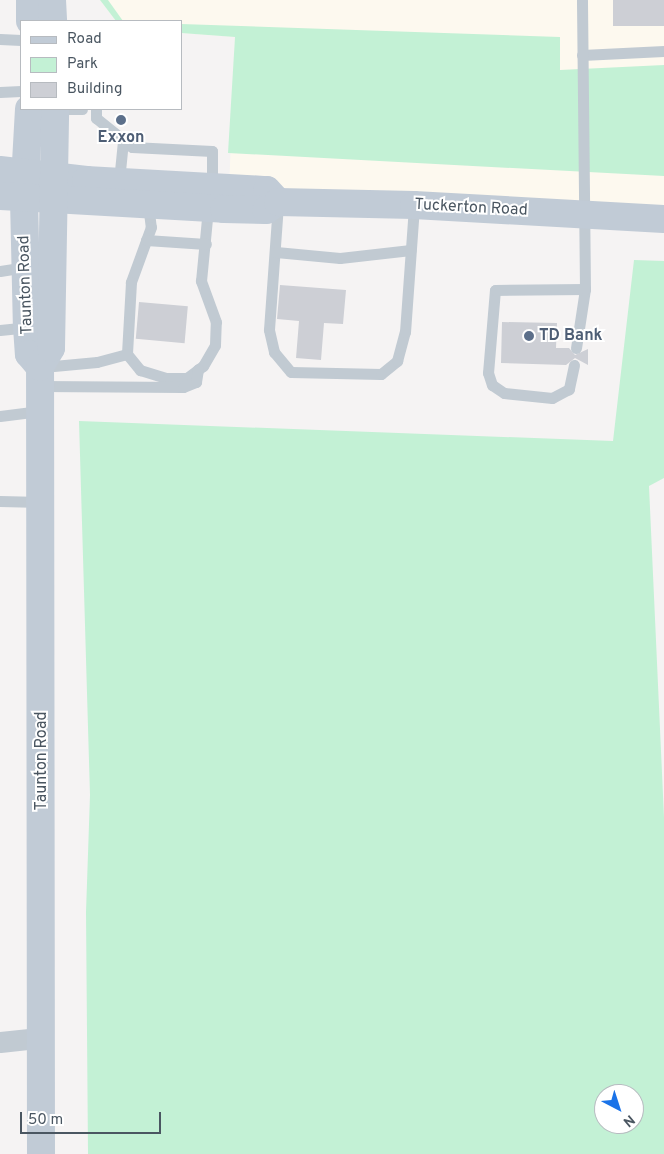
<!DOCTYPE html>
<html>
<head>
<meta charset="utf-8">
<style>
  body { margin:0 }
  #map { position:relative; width:664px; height:1154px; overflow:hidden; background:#f5f3f3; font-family:Overpass,sans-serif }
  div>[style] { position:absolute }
  .commercial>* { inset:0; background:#fdf9ef }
  .green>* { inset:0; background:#c3f1d5 }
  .building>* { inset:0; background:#cdcfd5; transform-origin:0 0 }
  .lane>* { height:11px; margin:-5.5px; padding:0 5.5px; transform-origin:5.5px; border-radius:5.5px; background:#c1cad2 }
  .street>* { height:21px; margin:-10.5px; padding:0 10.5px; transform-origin:10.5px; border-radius:10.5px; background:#c1cad2 }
  .secondary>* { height:28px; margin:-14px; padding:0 14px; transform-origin:14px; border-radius:14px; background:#c1cbd6 }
  .dots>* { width:14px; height:14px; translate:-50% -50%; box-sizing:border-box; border:2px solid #fff; border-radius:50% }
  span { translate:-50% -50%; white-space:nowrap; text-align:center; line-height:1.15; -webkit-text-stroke:4px #fff; paint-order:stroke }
  .service-label { font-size:16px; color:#4e5e75; font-weight:700 }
  .left { translate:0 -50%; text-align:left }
  .street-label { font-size:16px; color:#4a5661 }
  .legend { position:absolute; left:20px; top:20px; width:162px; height:90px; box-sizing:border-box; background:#fff; border:1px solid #b7bbc0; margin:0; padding:6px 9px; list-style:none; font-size:15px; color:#4a5661 }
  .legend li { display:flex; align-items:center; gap:10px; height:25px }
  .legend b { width:25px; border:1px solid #b7bbc0 }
  .north { position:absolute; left:594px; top:1084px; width:50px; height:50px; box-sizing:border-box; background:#fff; border:1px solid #b7bbc0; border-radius:50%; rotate:140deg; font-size:14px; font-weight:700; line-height:20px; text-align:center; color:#4a5661 }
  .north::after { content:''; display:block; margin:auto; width:18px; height:22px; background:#1a73e8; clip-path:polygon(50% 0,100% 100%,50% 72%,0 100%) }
  .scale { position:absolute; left:20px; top:1112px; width:141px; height:22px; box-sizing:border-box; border:2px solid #4a5661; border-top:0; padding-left:6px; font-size:15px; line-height:18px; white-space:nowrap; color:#4a5661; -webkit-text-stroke:4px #fff; paint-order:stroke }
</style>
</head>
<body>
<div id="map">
  <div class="commercial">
    <div style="clip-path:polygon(100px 0,664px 0,664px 219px,229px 190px,235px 37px,181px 33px,181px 21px,116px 21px)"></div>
  </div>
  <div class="green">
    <div style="clip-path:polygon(100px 0,108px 0,123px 21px,116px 21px)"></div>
    <div style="clip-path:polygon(181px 24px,560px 37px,560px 70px,664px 65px,664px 176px,228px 153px,235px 37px,181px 33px)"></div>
    <div style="clip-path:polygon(evenodd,634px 260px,664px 261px,664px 478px,649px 486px,664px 817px,664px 1154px,88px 1154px,86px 912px,90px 795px,79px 421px,613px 441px,634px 260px,604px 1094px,634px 1094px,634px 1124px,604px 1124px,604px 1094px)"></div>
  </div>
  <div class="building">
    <div style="left:613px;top:0;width:51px;height:26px"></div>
    <div style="clip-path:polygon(280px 285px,346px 290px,343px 324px,324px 323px,321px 360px,296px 358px,299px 321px,277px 319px)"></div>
    <div style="left:139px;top:302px;width:49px;height:37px;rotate:5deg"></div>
    <div style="clip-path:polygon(502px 322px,557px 323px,556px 348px,569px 348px,575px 355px,588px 349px,588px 365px,575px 358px,566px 365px,501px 363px)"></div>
  </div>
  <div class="lane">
    <div style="left:0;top:39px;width:21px;rotate:3deg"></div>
    <div style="left:582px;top:55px;width:82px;rotate:-2.8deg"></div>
    <div style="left:0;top:92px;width:21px;rotate:-3deg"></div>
    <div style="left:55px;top:109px;width:27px"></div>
    <div style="left:96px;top:109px;width:9px;rotate:90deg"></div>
    <div style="left:96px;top:118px;width:46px;rotate:38.9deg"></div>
    <div style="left:132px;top:147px;width:80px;rotate:2.9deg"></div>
    <div style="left:212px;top:151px;width:35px;rotate:90deg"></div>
    <div style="left:119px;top:181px;width:40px;rotate:-84.3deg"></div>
    <div style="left:148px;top:204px;width:23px;rotate:83deg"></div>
    <div style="left:151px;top:227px;width:59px;rotate:110deg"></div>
    <div style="left:131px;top:282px;width:72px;rotate:93.2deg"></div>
    <div style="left:127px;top:354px;width:21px;rotate:51deg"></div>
    <div style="left:140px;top:370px;width:28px;rotate:17deg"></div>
    <div style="left:167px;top:378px;width:20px"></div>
    <div style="left:187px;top:378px;width:20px;rotate:-37deg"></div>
    <div style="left:203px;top:366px;width:24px;rotate:-60deg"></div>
    <div style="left:215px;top:345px;width:23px;rotate:-88deg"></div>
    <div style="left:216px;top:322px;width:44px;rotate:-110.1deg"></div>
    <div style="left:201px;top:281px;width:73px;rotate:-84.5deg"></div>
    <div style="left:278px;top:204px;width:126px;rotate:94.1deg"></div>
    <div style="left:269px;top:330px;width:23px;rotate:77deg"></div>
    <div style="left:274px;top:352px;width:26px;rotate:50deg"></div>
    <div style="left:291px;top:372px;width:90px;rotate:1.3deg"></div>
    <div style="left:381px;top:374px;width:21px;rotate:-39deg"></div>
    <div style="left:397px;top:361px;width:30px;rotate:-75deg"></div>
    <div style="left:405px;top:332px;width:127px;rotate:-85.9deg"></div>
    <div style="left:146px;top:240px;width:60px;rotate:3.8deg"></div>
    <div style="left:276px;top:252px;width:64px;rotate:5.4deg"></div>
    <div style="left:340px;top:258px;width:71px;rotate:-6.4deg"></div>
    <div style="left:0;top:271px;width:25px;rotate:-9deg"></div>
    <div style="left:0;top:330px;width:27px;rotate:-6deg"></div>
    <div style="left:576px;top:348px;width:60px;rotate:-81.3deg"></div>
    <div style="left:574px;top:365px;width:25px;rotate:102deg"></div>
    <div style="left:569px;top:389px;width:19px;rotate:152deg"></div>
    <div style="left:552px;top:398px;width:48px;rotate:-174.1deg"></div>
    <div style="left:504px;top:393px;width:14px;rotate:-146deg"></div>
    <div style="left:492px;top:385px;width:13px;rotate:-108deg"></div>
    <div style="left:488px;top:373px;width:83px;rotate:-85.2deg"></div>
    <div style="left:495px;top:290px;width:90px;rotate:-0.6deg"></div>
    <div style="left:585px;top:289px;width:289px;rotate:-90.6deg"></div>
    <div style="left:43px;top:367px;width:54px;rotate:-5.3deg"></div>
    <div style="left:97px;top:362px;width:31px;rotate:-15deg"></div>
    <div style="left:40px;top:386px;width:143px;rotate:0.4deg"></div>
    <div style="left:183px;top:387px;width:14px;rotate:-21deg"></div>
    <div style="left:196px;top:382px;width:13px;rotate:-81deg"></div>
    <div style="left:0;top:416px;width:40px;rotate:-7.1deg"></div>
    <div style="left:0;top:501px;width:41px;rotate:1.4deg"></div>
  </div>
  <div class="street">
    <div style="left:0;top:1042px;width:39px;rotate:-6deg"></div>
  </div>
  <div class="secondary">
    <div style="left:30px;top:0;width:21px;rotate:90deg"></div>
    <div style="left:52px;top:0;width:21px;rotate:87deg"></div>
    <div style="left:29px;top:109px;width:90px;rotate:93.2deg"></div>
    <div style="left:24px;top:199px;width:128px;rotate:88.7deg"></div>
    <div style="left:27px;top:327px;width:27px;rotate:86deg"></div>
    <div style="left:29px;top:354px;width:17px;rotate:50deg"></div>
    <div style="left:0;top:170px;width:87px;rotate:6.6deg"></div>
    <div style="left:86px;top:180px;width:181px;rotate:3.2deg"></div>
    <div style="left:267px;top:190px;width:16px;rotate:47deg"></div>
    <div style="left:0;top:196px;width:224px;rotate:3.3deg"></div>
    <div style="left:224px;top:209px;width:42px;rotate:1.4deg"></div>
    <div style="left:266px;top:210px;width:14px;rotate:-34deg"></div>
    <div style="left:278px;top:202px;width:136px;rotate:1.3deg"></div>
    <div style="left:414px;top:205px;width:250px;rotate:3.2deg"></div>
    <div style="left:41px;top:1154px;width:787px;rotate:-90.07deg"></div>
    <div style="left:40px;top:367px;width:22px;rotate:-60deg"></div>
    <div style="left:51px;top:348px;width:239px;rotate:-89deg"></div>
  </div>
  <div class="dots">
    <div style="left:121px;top:120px;background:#5c6f8a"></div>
    <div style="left:529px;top:336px;background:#5c6f8a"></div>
  </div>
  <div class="service-label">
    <span style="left:121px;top:138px">Exxon</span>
    <span class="left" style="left:539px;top:336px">TD Bank</span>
  </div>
  <div class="street-label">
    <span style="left:471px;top:208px;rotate:3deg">Tuckerton Road</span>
    <span style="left:26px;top:285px;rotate:-92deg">Taunton Road</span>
    <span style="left:42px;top:761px;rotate:-90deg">Taunton Road</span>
  </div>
  <ul class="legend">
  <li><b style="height:6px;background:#c1cbd6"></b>Road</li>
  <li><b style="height:14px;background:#c3f1d5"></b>Park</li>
  <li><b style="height:14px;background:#cdcfd5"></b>Building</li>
  </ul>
  <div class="north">N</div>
  <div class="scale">50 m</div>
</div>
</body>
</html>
